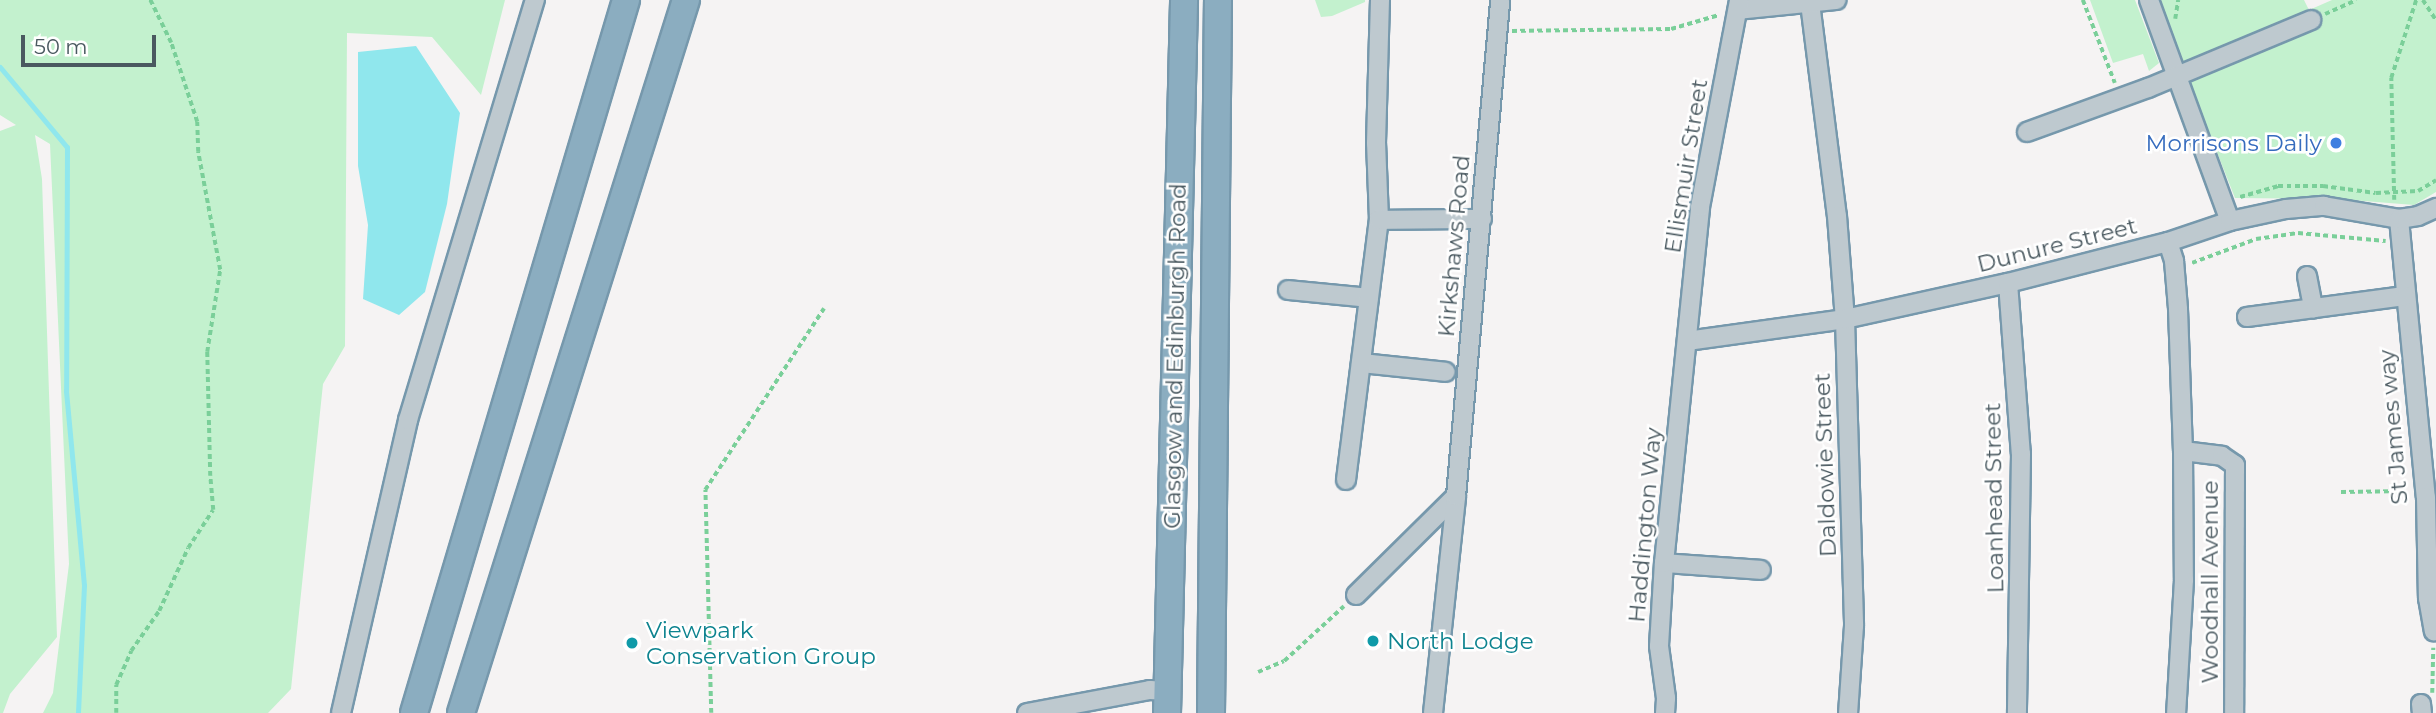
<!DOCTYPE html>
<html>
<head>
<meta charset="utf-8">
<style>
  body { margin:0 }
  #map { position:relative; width:2436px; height:713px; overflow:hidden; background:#f5f3f3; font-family:Montserrat,sans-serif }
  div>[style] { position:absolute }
  .green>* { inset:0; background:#c3f1ce }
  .water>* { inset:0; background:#90e7ed }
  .stream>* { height:5px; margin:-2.5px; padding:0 2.5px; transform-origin:2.5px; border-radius:2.5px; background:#90e7ed }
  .path>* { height:3.5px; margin-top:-1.75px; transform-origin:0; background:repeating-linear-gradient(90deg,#7acf99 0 5px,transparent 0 8.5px) }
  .roads { filter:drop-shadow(2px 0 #7698ac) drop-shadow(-2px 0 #7698ac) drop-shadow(0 2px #7698ac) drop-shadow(0 -2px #7698ac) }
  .minor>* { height:18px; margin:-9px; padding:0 9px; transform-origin:9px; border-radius:9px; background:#bec9cf }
  .highway>* { height:26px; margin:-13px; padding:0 13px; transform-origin:13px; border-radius:13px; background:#8badc0 }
  .dots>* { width:19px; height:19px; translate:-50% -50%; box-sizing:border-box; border:4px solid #fff; border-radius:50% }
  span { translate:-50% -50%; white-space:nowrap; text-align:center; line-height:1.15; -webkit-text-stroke:5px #fff; paint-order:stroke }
  .shop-label { font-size:23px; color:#366cbe }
  .right { translate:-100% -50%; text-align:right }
  .street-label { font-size:23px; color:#4a5960 }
  .culture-label { font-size:23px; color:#0d838f }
  .left { translate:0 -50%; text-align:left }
  .scale { position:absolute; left:21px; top:35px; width:135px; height:32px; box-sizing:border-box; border:4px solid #4a5960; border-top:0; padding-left:9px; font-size:21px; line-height:24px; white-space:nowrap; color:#4a5960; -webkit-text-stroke:5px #fff; paint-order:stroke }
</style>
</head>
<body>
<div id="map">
  <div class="green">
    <div style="clip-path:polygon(0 0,505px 0,481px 95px,432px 37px,347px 33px,345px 346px,323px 384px,291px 689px,268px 713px,43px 713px,53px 693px,69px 564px,50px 144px,35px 135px,42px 179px,57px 637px,10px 694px,3px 713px,0 713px,0 131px,16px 125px,0 115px)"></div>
    <div style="clip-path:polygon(1315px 0,1365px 0,1365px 2px,1332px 16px,1321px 17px)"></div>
    <div style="clip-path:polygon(2090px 0,2135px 0,2159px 63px,2149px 71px,2143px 54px,2113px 63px)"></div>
    <div style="clip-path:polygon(2157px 0,2304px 0,2309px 10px,2332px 0,2436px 0,2436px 192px,2414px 205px,2339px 199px,2235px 198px)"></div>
  </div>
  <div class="water">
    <div style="clip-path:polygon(416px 46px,460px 113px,447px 204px,425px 292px,399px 315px,363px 299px,368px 225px,358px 166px,358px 52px)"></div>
  </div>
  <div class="stream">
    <div style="left:0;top:67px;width:104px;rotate:50.1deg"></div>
    <div style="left:67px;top:147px;width:244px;rotate:90.2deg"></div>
    <div style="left:66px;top:391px;width:195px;rotate:84.7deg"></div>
    <div style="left:84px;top:585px;width:128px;rotate:92.7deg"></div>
  </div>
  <div class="path">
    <div style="left:2083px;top:0;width:89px;rotate:68.9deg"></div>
    <div style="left:2423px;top:0;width:24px;rotate:57deg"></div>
    <div style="left:2325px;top:14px;width:34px;rotate:-24deg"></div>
    <div style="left:2175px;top:19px;width:19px;rotate:-81deg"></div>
    <div style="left:1512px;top:31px;width:159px;rotate:-0.7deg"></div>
    <div style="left:1671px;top:29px;width:50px;rotate:-16.3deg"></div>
    <div style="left:2240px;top:197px;width:40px;rotate:-16deg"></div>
    <div style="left:2278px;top:186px;width:45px"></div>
    <div style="left:2323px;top:186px;width:53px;rotate:7.5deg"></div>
    <div style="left:2376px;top:193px;width:42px;rotate:-2.7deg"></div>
    <div style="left:2418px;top:191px;width:21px;rotate:-31deg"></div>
    <div style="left:2394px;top:200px;width:122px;rotate:-91.4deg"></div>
    <div style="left:2391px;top:78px;width:82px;rotate:-72.2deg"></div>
    <div style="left:2192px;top:263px;width:68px;rotate:-20.6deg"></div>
    <div style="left:2256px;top:239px;width:42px;rotate:-8.1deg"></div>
    <div style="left:2298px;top:233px;width:88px;rotate:5.2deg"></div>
    <div style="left:2341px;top:492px;width:68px;rotate:-0.8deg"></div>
    <div style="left:1258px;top:672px;width:28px;rotate:-23deg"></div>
    <div style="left:1284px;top:661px;width:81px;rotate:-42.5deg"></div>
    <div style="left:2432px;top:693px;width:45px;rotate:-88.7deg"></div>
    <div style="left:116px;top:713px;width:28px;rotate:-90deg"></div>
    <div style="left:116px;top:685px;width:37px;rotate:-66deg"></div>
    <div style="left:131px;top:651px;width:49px;rotate:-55deg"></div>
    <div style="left:159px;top:611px;width:69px;rotate:-65.3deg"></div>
    <div style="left:188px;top:548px;width:45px;rotate:-56.7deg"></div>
    <div style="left:213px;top:510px;width:34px;rotate:-95deg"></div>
    <div style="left:210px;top:476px;width:124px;rotate:-91.4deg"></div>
    <div style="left:207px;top:352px;width:83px;rotate:-81deg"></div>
    <div style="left:220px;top:270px;width:120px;rotate:-100.6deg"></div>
    <div style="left:198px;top:152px;width:30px;rotate:-92deg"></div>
    <div style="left:197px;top:122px;width:83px;rotate:-108.2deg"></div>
    <div style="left:171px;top:43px;width:48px;rotate:-116deg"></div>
    <div style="left:711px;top:713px;width:223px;rotate:-91.5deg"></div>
    <div style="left:705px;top:490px;width:217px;rotate:-56.8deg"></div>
  </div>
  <div class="roads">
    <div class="minor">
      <div style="left:2149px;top:0;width:235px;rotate:69.9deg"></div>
      <div style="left:1810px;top:3px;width:215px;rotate:82.8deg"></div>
      <div style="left:1837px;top:216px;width:103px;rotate:85.6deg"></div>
      <div style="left:1845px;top:319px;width:307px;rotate:88.3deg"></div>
      <div style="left:1854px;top:626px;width:87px;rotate:93.9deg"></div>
      <div style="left:1738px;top:10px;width:99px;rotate:-5.8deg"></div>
      <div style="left:2027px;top:132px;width:129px;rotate:-20deg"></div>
      <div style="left:2148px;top:88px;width:177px;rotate:-22.6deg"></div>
      <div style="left:2399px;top:219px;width:279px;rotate:84.5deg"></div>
      <div style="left:2426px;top:497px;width:101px;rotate:88.9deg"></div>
      <div style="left:2428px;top:598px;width:34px;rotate:80deg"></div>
      <div style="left:1379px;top:220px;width:77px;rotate:-92.2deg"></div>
      <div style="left:1376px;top:143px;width:143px;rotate:-88.4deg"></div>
      <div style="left:2168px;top:242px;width:20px;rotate:72deg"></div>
      <div style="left:2174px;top:261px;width:48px;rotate:85.2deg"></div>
      <div style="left:2178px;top:309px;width:142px;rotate:88deg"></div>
      <div style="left:2183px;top:451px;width:129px;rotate:89.6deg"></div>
      <div style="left:2184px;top:580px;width:133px;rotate:93.4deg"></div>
      <div style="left:2307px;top:276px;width:33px;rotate:79deg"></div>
      <div style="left:2008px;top:283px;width:171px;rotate:85.7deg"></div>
      <div style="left:2021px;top:454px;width:259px;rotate:90.9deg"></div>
      <div style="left:1288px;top:290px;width:81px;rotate:5.6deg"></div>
      <div style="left:2247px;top:317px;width:159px;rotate:-7.6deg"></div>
      <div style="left:1687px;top:341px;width:160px;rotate:-7.9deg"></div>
      <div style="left:1845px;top:319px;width:167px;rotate:-12.5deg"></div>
      <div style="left:2008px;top:283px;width:165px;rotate:-14.4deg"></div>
      <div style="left:2168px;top:242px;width:65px;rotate:-18.7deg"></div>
      <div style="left:2230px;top:221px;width:57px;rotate:-12.1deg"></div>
      <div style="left:2286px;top:209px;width:38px;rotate:-5deg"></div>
      <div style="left:2324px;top:206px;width:76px;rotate:9.8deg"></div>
      <div style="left:2399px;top:219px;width:19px;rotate:-9deg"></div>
      <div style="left:2418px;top:216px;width:20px;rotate:-24deg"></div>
      <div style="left:1361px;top:363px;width:85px;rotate:6deg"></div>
      <div style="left:2183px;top:451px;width:39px;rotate:7deg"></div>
      <div style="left:2222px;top:456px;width:16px;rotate:35deg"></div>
      <div style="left:2235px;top:465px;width:248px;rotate:90.2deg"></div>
      <div style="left:1346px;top:480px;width:262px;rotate:-82.8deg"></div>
      <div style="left:1379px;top:220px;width:103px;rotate:-0.6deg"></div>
      <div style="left:1664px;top:563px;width:97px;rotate:4.1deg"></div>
      <div style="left:1356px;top:595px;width:141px;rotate:-44.7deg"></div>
      <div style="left:2421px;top:704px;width:9px;rotate:84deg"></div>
      <div style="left:341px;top:713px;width:301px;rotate:-77.1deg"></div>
      <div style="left:408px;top:420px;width:439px;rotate:-73.2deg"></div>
      <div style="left:1027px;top:713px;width:125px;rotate:-10.6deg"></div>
      <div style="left:1150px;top:690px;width:17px;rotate:3deg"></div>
      <div style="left:1433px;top:713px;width:218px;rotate:-83.9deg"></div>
      <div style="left:1456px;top:496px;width:498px;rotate:-84.9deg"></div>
      <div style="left:1665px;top:713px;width:15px;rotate:-86deg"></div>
      <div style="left:1666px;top:698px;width:52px;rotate:-97.7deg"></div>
      <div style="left:1659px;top:646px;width:83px;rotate:-86.6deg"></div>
      <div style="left:1664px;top:563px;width:358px;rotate:-84.2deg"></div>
      <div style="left:1700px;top:207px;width:211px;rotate:-79.3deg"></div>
    </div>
    <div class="highway">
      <div style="left:414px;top:713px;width:744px;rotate:-73.44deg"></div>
      <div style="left:461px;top:713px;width:748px;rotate:-72.49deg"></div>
      <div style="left:1167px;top:713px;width:713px;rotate:-88.63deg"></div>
      <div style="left:1211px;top:713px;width:713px;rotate:-89.44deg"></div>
    </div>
  </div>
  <div class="dots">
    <div style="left:2336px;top:143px;background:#3f7fe0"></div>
    <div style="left:1373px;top:641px;background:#0f9aa8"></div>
    <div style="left:632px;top:643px;background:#0f9aa8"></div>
  </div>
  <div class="shop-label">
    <span class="right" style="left:2322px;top:143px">Morrisons Daily</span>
  </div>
  <div class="street-label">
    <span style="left:1686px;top:166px;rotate:-81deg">Ellismuir Street</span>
    <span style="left:2057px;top:245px;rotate:-14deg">Dunure Street</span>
    <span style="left:1454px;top:246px;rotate:-85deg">Kirkshaws Road</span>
    <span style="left:1175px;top:356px;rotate:-89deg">Glasgow and Edinburgh Road</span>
    <span style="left:2393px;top:427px;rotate:-95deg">St James way</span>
    <span style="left:1825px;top:465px;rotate:-92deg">Daldowie Street</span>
    <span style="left:1994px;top:498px;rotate:-91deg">Loanhead Street</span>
    <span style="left:1645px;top:525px;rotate:-85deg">Haddington Way</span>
    <span style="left:2210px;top:582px;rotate:-90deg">Woodhall Avenue</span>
  </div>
  <div class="culture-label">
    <span class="left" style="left:646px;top:643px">Viewpark<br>Conservation Group</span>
    <span class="left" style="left:1387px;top:641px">North Lodge</span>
  </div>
  <div class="scale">50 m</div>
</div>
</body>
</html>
